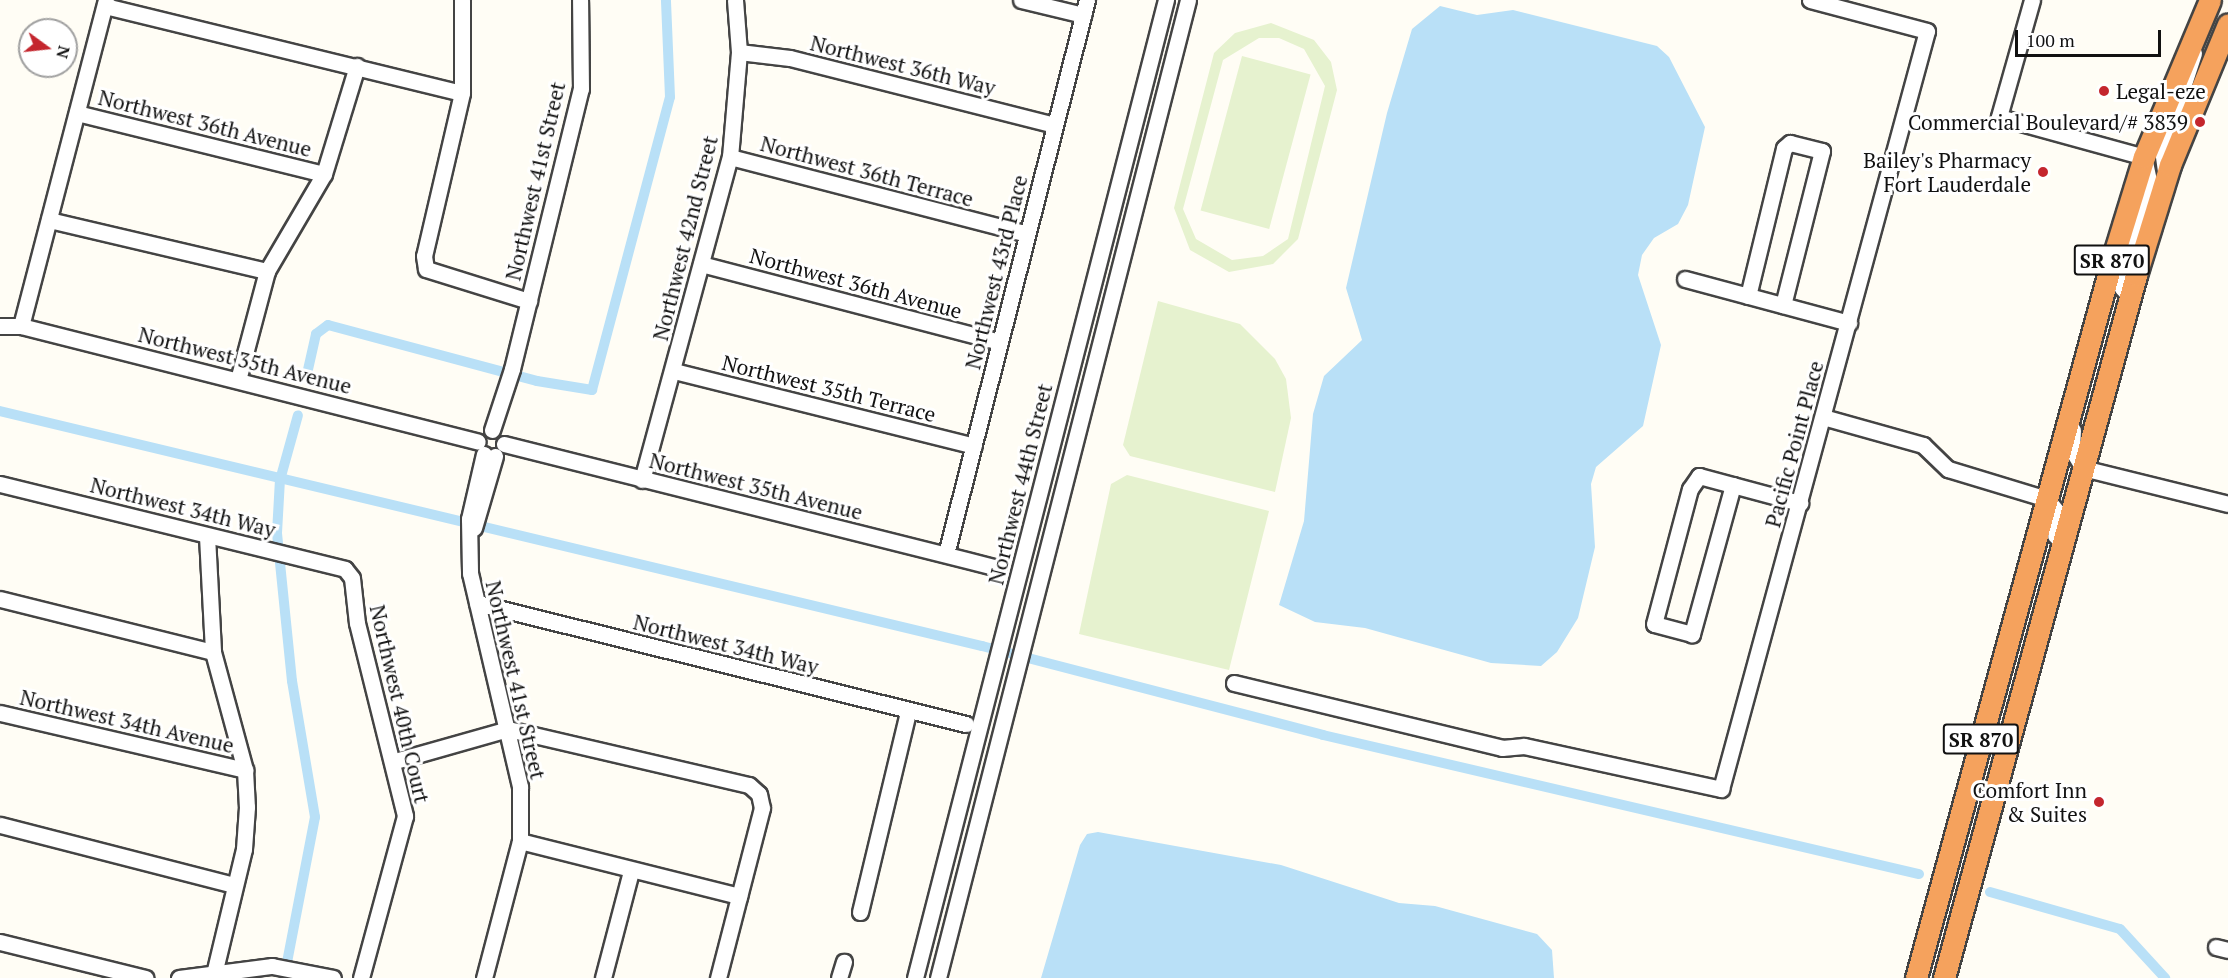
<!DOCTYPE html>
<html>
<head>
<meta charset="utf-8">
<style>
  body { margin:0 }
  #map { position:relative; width:2228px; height:978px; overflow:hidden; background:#fffdf5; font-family:"PT Serif",serif }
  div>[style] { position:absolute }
  .pitch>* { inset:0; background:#e6f2cf; transform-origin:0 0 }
  .water>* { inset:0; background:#b9e0f7 }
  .canal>* { height:10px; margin:-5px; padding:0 5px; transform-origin:5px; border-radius:5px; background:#b9e0f7 }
  .roads { filter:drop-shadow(2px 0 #444) drop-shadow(-2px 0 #444) drop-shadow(0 2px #444) drop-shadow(0 -2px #444) }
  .minor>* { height:15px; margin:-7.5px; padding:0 7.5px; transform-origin:7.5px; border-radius:7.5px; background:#fff }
  .highway>* { height:21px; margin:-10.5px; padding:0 10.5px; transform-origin:10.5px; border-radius:10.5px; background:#f5a25d }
  .dots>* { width:16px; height:16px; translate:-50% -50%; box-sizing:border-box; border:3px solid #fff; border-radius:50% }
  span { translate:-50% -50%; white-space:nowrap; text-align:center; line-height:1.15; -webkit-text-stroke:6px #fff; paint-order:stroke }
  .shield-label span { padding:2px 4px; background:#fff; border:2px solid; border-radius:4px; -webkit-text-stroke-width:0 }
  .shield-label { font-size:20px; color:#111; font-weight:700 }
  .street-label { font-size:21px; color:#111 }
  .poi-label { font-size:21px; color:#111 }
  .left { translate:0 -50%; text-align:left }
  .right { translate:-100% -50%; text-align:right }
  .north { position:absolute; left:18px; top:18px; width:60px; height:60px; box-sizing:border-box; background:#fff; border:2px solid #a0a0a0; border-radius:50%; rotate:105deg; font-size:16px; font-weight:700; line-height:24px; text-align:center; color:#111 }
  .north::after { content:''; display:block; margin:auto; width:21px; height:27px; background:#c4262e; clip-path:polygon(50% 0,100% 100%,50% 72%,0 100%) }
  .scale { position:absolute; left:2015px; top:30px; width:146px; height:27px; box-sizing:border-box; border:3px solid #111; border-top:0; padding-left:8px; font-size:18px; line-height:21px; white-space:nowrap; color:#111; -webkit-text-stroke:4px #fff; paint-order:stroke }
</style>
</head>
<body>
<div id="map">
  <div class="pitch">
    <div style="clip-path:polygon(evenodd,1271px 23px,1314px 40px,1331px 62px,1337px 90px,1298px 239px,1273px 264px,1229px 272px,1190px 250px,1174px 208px,1214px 53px,1235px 33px,1271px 23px,1259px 38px,1279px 38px,1304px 49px,1325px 86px,1288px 239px,1263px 256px,1232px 260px,1196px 239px,1183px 209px,1223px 60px,1259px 38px)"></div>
    <div style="left:1242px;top:56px;width:71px;height:160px;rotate:15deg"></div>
    <div style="clip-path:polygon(1158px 301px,1240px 324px,1275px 359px,1286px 379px,1291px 418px,1275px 492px,1130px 456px,1123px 445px)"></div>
    <div style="clip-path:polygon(1127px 475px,1269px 511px,1229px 670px,1079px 634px,1111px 484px)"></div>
  </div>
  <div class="water">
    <div style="clip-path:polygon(1440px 6px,1477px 15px,1513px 10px,1657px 46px,1669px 57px,1705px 127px,1688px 205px,1678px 224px,1654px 238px,1642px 255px,1638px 275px,1661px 345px,1643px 426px,1596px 467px,1591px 484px,1595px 547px,1578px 618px,1557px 652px,1541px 666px,1491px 663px,1365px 628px,1315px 622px,1279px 605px,1304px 521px,1313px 414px,1324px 376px,1362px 340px,1346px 288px,1387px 113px,1412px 29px)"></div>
    <div style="clip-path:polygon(1098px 832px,1281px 865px,1399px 903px,1435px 906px,1537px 934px,1552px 950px,1554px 978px,1041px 978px,1080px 845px,1087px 834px)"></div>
  </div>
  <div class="canal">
    <div style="left:307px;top:374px;width:41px;rotate:-77.3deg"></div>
    <div style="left:316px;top:334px;width:15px;rotate:-37deg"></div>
    <div style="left:328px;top:325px;width:216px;rotate:15deg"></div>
    <div style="left:537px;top:381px;width:56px;rotate:9.3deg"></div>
    <div style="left:592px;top:390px;width:303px;rotate:-75.1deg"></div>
    <div style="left:670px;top:97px;width:97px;rotate:-92.4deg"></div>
    <div style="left:0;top:411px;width:1010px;rotate:13.46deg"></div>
    <div style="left:982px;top:646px;width:352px;rotate:14.6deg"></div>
    <div style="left:1323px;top:735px;width:612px;rotate:13.13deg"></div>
    <div style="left:1990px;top:892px;width:135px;rotate:15.9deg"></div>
    <div style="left:2120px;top:929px;width:67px;rotate:47.4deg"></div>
    <div style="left:284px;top:978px;width:164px;rotate:-79.1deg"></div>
    <div style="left:315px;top:817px;width:138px;rotate:-99.6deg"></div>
    <div style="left:292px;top:681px;width:149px;rotate:-95.8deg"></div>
    <div style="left:277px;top:533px;width:53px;rotate:-86.8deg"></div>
    <div style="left:280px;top:480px;width:67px;rotate:-74.5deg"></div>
  </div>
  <div class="roads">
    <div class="minor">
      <div style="left:462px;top:0;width:93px;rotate:90deg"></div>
      <div style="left:462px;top:93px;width:167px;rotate:103.1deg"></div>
      <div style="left:424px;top:256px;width:13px;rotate:81deg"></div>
      <div style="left:426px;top:269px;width:108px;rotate:17.3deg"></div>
      <div style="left:1021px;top:0;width:64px;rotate:13.6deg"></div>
      <div style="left:2032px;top:0;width:122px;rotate:105.8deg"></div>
      <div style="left:1999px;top:117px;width:150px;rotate:15.4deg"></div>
      <div style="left:2144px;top:157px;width:25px;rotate:78deg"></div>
      <div style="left:2149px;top:181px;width:100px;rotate:105.7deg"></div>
      <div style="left:2122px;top:277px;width:11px;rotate:90deg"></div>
      <div style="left:2122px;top:288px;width:12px;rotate:48deg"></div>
      <div style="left:105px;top:6px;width:367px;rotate:13.7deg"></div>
      <div style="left:739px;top:52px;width:51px;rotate:6.7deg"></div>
      <div style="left:790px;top:58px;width:273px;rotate:14.2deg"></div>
      <div style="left:77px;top:113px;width:254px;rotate:13.9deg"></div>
      <div style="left:730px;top:157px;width:307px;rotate:14.5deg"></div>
      <div style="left:2166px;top:178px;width:27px;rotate:-98deg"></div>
      <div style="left:2162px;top:151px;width:103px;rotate:-71.9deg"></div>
      <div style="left:49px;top:220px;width:224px;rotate:13.2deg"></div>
      <div style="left:701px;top:264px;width:309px;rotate:14.6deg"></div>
      <div style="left:1685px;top:279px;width:170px;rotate:15deg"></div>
      <div style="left:1748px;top:296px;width:152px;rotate:-76.3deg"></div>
      <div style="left:1784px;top:148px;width:8px;rotate:-40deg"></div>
      <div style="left:1790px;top:143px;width:33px;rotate:14deg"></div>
      <div style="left:1822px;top:151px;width:159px;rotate:104.2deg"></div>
      <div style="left:0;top:326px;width:21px"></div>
      <div style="left:21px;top:326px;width:471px;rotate:14.2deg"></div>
      <div style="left:21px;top:326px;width:337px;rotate:-75.4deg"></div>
      <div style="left:674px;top:371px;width:309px;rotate:14deg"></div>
      <div style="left:238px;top:380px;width:113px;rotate:-75.1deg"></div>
      <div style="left:267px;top:271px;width:113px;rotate:-59.6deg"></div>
      <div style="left:324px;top:174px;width:113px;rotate:-73deg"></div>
      <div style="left:1823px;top:417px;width:104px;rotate:15.6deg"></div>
      <div style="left:1923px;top:445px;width:35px;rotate:44deg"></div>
      <div style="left:1948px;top:469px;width:103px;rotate:16.9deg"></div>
      <div style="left:2047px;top:499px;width:19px;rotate:51deg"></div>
      <div style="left:2059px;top:514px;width:22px;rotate:100deg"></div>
      <div style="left:492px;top:430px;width:64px;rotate:-71.8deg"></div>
      <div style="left:512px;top:369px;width:288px;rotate:-76.2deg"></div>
      <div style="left:581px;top:89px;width:89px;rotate:-90.6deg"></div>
      <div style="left:2073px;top:430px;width:20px;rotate:93deg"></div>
      <div style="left:2072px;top:450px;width:21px;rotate:59deg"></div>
      <div style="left:2083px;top:468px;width:149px;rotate:13.9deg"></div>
      <div style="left:504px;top:444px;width:509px;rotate:14.09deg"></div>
      <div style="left:484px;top:454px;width:67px;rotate:103deg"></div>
      <div style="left:469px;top:519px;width:54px;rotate:88.9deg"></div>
      <div style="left:470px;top:573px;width:220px;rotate:76.8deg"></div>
      <div style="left:520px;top:787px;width:54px;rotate:90deg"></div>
      <div style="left:520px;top:841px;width:142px;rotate:104.7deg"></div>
      <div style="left:642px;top:480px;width:335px;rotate:-74.8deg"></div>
      <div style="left:730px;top:157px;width:105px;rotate:-85.1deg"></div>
      <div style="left:739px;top:52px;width:52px;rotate:-94.4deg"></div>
      <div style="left:0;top:484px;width:355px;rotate:13.8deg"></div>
      <div style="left:345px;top:569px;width:11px;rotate:52deg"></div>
      <div style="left:352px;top:578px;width:45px;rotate:83.7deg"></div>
      <div style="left:357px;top:623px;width:199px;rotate:76deg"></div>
      <div style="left:405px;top:816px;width:168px;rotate:105.2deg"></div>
      <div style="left:1733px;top:485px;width:155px;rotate:105.4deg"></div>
      <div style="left:1692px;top:634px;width:39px;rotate:-165deg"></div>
      <div style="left:1654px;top:624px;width:140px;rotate:-75.1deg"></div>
      <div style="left:1690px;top:489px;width:16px;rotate:-55deg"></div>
      <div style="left:1699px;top:476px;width:105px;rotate:15deg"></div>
      <div style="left:474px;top:528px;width:75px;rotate:-73.7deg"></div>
      <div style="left:207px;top:536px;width:116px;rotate:87deg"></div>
      <div style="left:213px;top:652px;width:122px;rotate:74.8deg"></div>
      <div style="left:245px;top:770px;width:37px;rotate:87deg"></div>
      <div style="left:247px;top:807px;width:42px;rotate:94.1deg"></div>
      <div style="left:244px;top:849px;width:124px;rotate:103.5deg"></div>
      <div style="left:946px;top:554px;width:572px;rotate:-75.72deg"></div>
      <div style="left:0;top:599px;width:219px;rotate:14deg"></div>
      <div style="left:477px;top:603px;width:504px;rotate:13.9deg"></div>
      <div style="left:1234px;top:683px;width:276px;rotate:13.6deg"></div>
      <div style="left:1502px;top:748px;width:22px;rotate:-5deg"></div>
      <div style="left:1524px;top:746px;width:202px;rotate:12.3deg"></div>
      <div style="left:1721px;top:789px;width:785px;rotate:-74.8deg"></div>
      <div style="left:1927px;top:31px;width:121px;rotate:-165.2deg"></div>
      <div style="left:0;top:713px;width:252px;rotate:13.1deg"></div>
      <div style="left:395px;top:761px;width:117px;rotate:-15.8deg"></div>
      <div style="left:508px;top:729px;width:247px;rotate:13.1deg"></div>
      <div style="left:749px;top:785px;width:13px;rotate:42deg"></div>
      <div style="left:759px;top:794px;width:14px;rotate:78deg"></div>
      <div style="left:762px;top:808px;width:176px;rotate:104.5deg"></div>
      <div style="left:0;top:825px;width:242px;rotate:14.4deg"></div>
      <div style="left:520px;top:841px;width:226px;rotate:14.1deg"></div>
      <div style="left:860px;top:912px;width:206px;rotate:-76.5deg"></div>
      <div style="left:0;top:942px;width:150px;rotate:13.9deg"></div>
      <div style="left:2216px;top:947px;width:12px;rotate:14deg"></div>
      <div style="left:179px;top:978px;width:94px;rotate:-7.4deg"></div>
      <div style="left:272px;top:966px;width:62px;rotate:11.1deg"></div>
      <div style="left:603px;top:978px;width:111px;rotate:-75.3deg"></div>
      <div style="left:839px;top:978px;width:17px;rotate:-73deg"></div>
      <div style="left:915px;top:978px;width:1010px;rotate:-75.61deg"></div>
      <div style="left:938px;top:978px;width:1009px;rotate:-75.66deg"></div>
    </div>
    <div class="highway">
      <div style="left:1916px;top:978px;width:740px;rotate:-74.72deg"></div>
      <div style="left:2111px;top:264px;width:112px;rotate:-72.9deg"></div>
      <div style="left:2144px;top:157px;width:170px;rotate:-67.2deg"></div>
      <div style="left:1944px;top:978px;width:729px;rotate:-74.72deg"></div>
      <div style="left:2136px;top:275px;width:115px;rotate:-72.8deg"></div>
      <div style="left:2170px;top:165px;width:152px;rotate:-67.6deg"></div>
    </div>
  </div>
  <div class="dots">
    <div style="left:2104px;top:91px;background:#c4262e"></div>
    <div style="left:2200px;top:122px;background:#c4262e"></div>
    <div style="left:2043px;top:172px;background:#c4262e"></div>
    <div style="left:2099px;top:802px;background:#c4262e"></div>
  </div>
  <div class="shield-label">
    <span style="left:2112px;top:260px">SR 870</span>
    <span style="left:1981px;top:739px">SR 870</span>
  </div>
  <div class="street-label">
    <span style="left:903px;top:65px;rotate:14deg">Northwest 36th Way</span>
    <span style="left:205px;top:123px;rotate:14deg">Northwest 36th Avenue</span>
    <span style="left:867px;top:171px;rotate:15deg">Northwest 36th Terrace</span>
    <span style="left:535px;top:181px;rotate:-77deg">Northwest 41st Street</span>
    <span style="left:685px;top:238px;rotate:-76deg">Northwest 42nd Street</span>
    <span style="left:996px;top:272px;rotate:-76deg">Northwest 43rd Place</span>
    <span style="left:856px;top:283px;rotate:15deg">Northwest 36th Avenue</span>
    <span style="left:245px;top:360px;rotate:14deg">Northwest 35th Avenue</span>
    <span style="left:829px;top:388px;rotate:14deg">Northwest 35th Terrace</span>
    <span style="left:1794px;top:444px;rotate:-75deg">Pacific Point Place</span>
    <span style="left:1020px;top:484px;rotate:-76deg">Northwest 44th Street</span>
    <span style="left:756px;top:486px;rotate:14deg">Northwest 35th Avenue</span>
    <span style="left:183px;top:507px;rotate:14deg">Northwest 34th Way</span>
    <span style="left:726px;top:644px;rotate:14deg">Northwest 34th Way</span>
    <span style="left:516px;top:680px;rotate:77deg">Northwest 41st Street</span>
    <span style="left:400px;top:704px;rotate:77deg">Northwest 40th Court</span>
    <span style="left:127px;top:721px;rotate:13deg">Northwest 34th Avenue</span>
  </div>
  <div class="poi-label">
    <span class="left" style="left:2116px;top:91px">Legal-eze</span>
    <span class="right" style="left:2188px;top:122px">Commercial Boulevard/# 3839</span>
    <span class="right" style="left:2031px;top:172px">Bailey's Pharmacy<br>Fort Lauderdale</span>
    <span class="right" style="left:2087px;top:802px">Comfort Inn<br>&amp; Suites</span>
  </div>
  <div class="north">N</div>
  <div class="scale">100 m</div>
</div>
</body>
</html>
